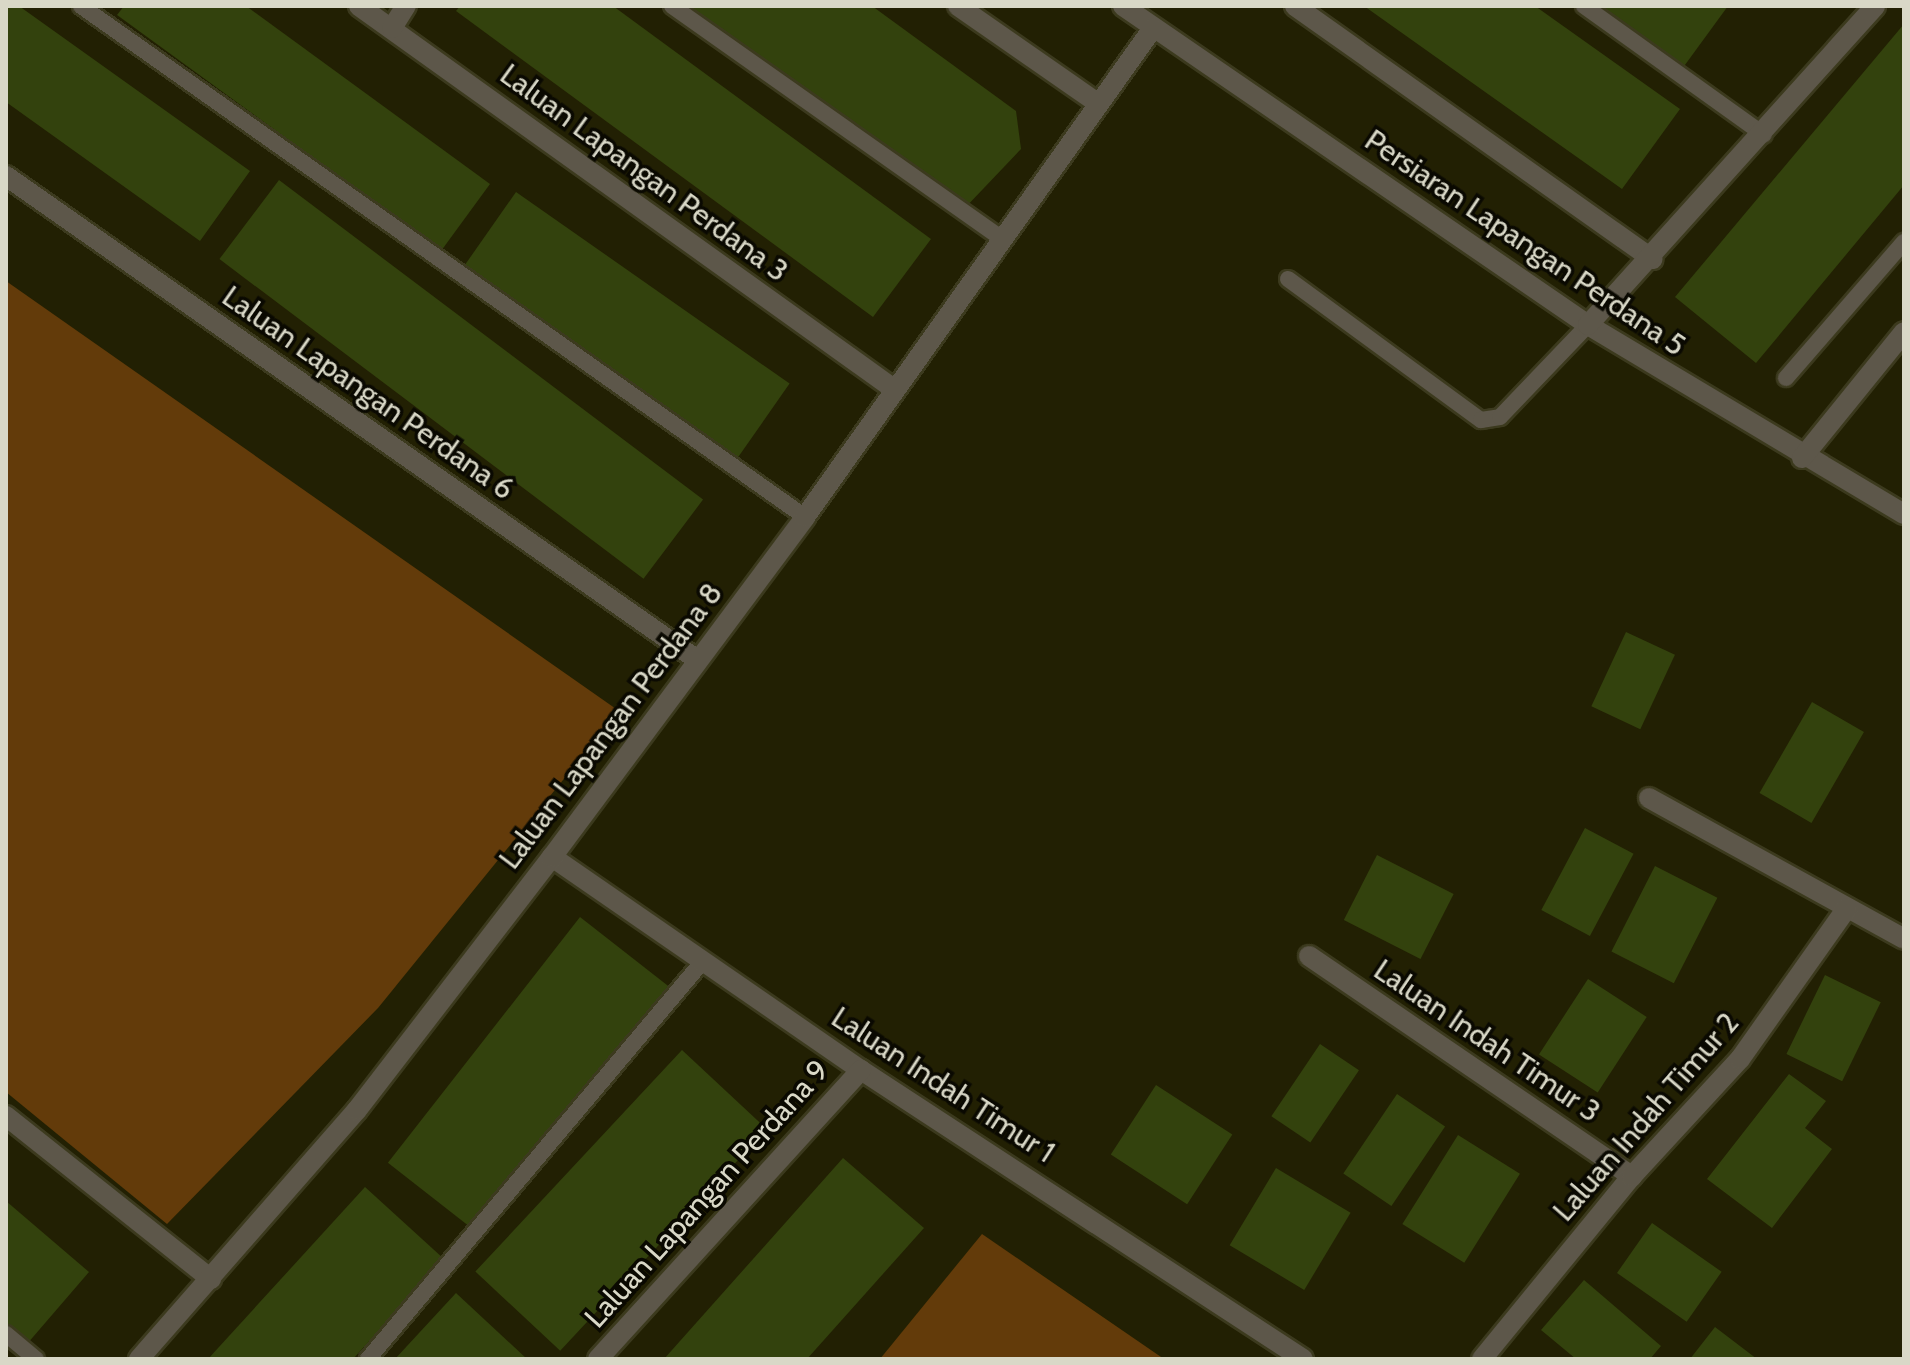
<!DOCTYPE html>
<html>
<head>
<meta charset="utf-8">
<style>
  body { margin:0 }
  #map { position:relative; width:1910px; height:1365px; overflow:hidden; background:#222003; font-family:Cabin,sans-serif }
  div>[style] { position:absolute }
  .green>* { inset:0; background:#633b0a }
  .building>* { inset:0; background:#33420d; transform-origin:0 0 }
  .roads { filter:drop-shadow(2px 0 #3c3a1e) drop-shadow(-2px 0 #3c3a1e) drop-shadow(0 2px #3c3a1e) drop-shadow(0 -2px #3c3a1e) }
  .lane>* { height:16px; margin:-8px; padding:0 8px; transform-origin:8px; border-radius:8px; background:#5d574a }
  .street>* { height:20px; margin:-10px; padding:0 10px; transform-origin:10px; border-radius:10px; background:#5d574a }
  span { translate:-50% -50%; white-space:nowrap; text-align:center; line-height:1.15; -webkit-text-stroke:7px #0a0901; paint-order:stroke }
  .street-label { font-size:30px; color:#d9d8c7 }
  .frame { position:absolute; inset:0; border:8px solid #d9d8c7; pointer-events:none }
</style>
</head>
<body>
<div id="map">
  <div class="green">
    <div style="clip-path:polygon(6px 281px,619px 711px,378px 1008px,167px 1224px,6px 1092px)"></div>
    <div style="clip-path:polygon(982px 1234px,1164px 1359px,880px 1359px)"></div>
  </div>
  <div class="building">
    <div style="clip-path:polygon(6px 6px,19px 6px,250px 171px,200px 241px,6px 102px)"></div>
    <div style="clip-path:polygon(124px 6px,246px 6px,490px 184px,441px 251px,117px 15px)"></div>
    <div style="clip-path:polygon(460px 6px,613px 6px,931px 239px,873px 317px,456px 11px)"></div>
    <div style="clip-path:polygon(682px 6px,872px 6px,1016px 111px,1021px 149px,963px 210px)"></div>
    <div style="clip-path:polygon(1364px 6px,1535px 6px,1680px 109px,1622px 189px)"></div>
    <div style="clip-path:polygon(1594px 6px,1728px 6px,1682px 69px)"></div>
    <div style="clip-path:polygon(1904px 24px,1904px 185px,1756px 363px,1675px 297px)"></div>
    <div style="left:279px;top:180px;width:531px;height:99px;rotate:37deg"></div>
    <div style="left:516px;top:192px;width:334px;height:92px;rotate:35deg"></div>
    <div style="left:1626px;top:632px;width:54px;height:82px;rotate:25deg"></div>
    <div style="left:1812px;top:702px;width:60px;height:105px;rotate:30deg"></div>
    <div style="left:1585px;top:828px;width:55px;height:93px;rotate:28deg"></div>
    <div style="left:1377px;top:855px;width:86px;height:73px;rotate:27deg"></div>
    <div style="left:1655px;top:866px;width:70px;height:96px;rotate:27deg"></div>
    <div style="left:580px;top:917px;width:114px;height:312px;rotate:38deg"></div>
    <div style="left:1825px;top:975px;width:62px;height:88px;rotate:26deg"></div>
    <div style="left:1588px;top:979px;width:70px;height:90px;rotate:33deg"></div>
    <div style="left:1320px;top:1044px;width:47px;height:87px;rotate:34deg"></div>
    <div style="left:682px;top:1050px;width:116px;height:303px;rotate:43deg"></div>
    <div style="clip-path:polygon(1789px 1074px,1826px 1101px,1805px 1128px,1832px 1149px,1772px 1228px,1707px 1179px)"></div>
    <div style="left:1156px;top:1085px;width:91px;height:83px;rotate:33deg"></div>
    <div style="left:1397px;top:1094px;width:58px;height:96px;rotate:34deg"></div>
    <div style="left:1458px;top:1135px;width:73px;height:105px;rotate:32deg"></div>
    <div style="clip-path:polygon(843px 1158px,924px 1228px,807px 1359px,664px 1359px)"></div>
    <div style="left:1276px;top:1168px;width:87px;height:90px;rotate:31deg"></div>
    <div style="clip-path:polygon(365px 1187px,444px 1259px,353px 1359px,208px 1359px)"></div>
    <div style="clip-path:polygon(6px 1201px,89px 1272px,27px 1344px,6px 1326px)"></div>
    <div style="left:1652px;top:1223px;width:85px;height:61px;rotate:35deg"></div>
    <div style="clip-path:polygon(1584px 1280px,1661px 1346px,1650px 1359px,1576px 1359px,1541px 1330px)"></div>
    <div style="clip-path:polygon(456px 1293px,527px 1359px,395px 1359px)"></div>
    <div style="clip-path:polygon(1715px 1327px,1757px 1359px,1690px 1359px)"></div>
  </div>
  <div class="roads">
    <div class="lane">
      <div style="left:81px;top:6px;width:886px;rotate:35.21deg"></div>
      <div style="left:672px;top:6px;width:401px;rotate:35.2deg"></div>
      <div style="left:1584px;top:6px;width:221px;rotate:35.6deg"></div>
      <div style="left:1288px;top:279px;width:239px;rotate:36.2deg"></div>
      <div style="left:1481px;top:420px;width:19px;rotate:-9deg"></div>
      <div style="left:1500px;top:417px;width:127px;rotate:-46.3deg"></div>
      <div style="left:1786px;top:378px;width:180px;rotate:-49.1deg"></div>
      <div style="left:6px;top:1334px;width:39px;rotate:40deg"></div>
      <div style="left:368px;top:1359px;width:520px;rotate:-49.91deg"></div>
    </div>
    <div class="street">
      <div style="left:359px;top:6px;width:658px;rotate:35.6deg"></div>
      <div style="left:958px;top:6px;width:168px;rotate:34.8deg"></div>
      <div style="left:1123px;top:6px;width:564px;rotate:34.45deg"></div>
      <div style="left:1588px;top:325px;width:368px;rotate:30.9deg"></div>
      <div style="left:1295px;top:6px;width:438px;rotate:35.3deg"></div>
      <div style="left:392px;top:28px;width:26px;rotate:-58deg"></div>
      <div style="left:6px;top:176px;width:842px;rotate:34.99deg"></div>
      <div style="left:1588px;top:325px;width:429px;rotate:-48deg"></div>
      <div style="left:1802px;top:458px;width:162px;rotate:-51deg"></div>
      <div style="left:1649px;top:798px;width:291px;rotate:28.9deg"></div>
      <div style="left:552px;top:857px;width:375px;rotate:34.6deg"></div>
      <div style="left:861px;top:1070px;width:528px;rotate:33.18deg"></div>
      <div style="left:1309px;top:956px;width:391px;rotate:34.3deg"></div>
      <div style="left:6px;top:1116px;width:262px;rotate:38.5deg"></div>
      <div style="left:139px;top:1359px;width:331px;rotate:-48.8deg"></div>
      <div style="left:357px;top:1110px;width:319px;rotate:-52.4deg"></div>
      <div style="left:552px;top:857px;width:424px;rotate:-53.3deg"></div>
      <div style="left:805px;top:517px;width:600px;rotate:-54.56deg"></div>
      <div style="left:598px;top:1359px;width:391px;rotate:-47.7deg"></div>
      <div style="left:1482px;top:1359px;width:237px;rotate:-50.7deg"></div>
      <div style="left:1632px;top:1176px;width:159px;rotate:-47.3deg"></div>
      <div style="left:1740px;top:1059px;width:185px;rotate:-54.7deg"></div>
    </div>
  </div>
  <div class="street-label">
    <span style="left:644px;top:173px;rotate:36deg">Laluan Lapangan Perdana 3</span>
    <span style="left:1525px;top:243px;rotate:34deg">Persiaran Lapangan Perdana 5</span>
    <span style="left:368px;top:393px;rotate:35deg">Laluan Lapangan Perdana 6</span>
    <span style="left:611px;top:726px;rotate:-53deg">Laluan Lapangan Perdana 8</span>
    <span style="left:1487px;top:1041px;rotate:34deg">Laluan Indah Timur 3</span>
    <span style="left:943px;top:1085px;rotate:33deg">Laluan Indah Timur 1</span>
    <span style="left:1646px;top:1117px;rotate:-49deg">Laluan Indah Timur 2</span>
    <span style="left:707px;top:1194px;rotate:-48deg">Laluan Lapangan Perdana 9</span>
  </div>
  <div class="frame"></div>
</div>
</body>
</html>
